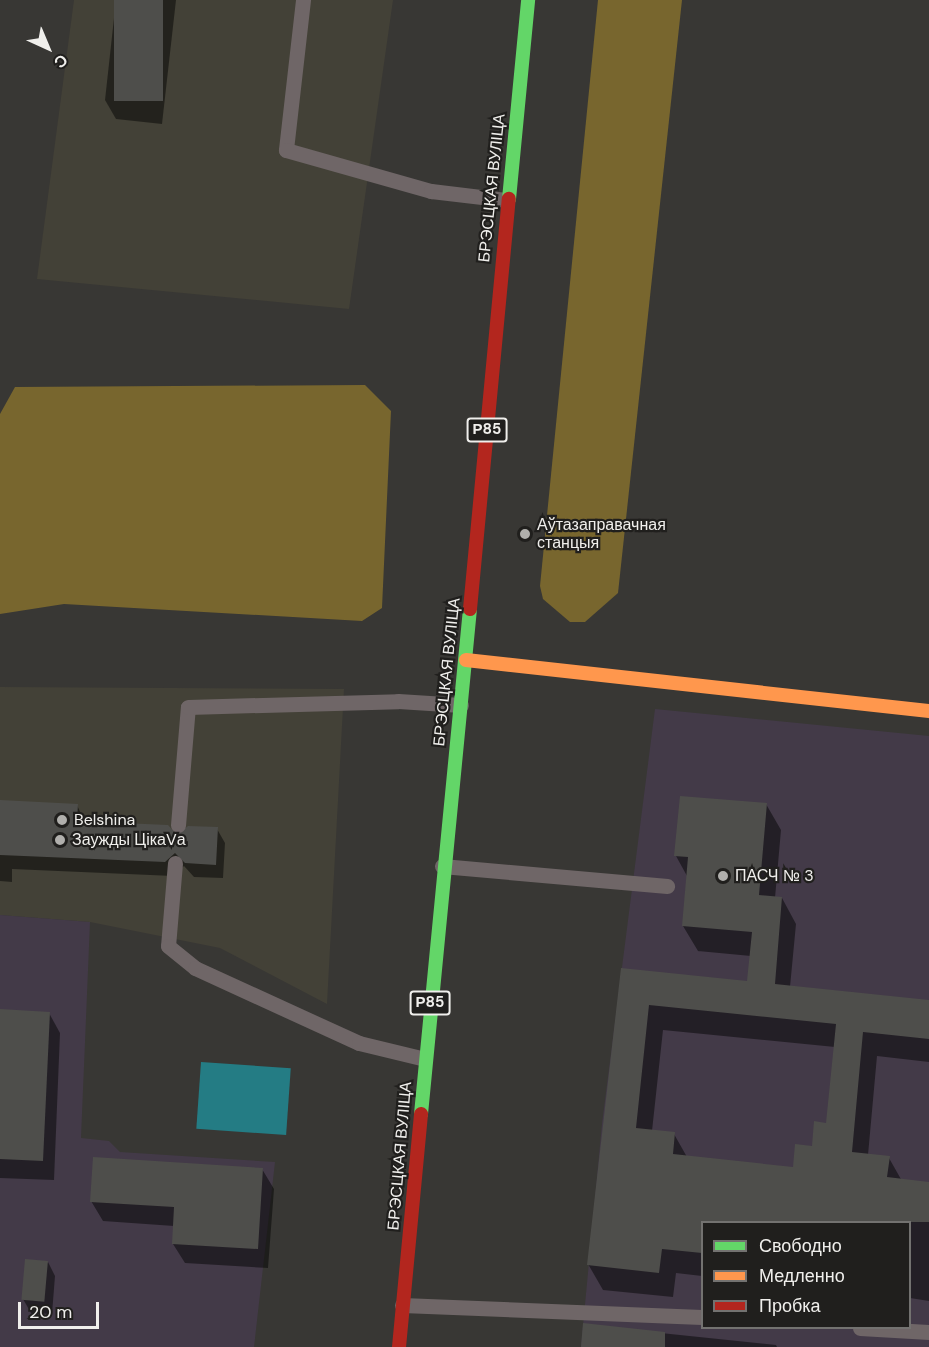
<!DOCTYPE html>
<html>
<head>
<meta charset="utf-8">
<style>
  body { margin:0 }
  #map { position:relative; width:929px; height:1347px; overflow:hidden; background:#383734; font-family:"DM Sans",sans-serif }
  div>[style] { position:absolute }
  .built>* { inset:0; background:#434137 }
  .industrial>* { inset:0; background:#433a48 }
  .forest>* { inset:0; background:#78662e }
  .water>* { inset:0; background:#247c84; transform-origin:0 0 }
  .shadow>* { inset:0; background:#0007 }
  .building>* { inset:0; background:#4e4e4b; transform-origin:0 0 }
  .lane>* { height:15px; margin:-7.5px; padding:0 7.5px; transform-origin:7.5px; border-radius:7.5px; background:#6f6667 }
  .fast>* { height:14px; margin:-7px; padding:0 7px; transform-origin:7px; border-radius:7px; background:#63d668 }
  .slow>* { height:14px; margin:-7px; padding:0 7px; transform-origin:7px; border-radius:7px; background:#ff974d }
  .jam>* { height:14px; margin:-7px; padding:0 7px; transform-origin:7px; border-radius:7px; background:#b3261e }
  .dots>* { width:16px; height:16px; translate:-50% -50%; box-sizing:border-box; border:3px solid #201f1d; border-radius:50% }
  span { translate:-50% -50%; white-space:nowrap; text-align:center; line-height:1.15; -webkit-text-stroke:4.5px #201f1d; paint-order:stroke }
  .shield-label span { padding:2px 4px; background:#201f1d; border:2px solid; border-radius:4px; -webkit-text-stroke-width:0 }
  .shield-label { font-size:15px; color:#f0efec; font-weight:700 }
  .street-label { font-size:16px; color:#f0efec }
  .poi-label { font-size:16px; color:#f0efec }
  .left { translate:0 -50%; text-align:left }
  .legend { position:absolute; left:701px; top:1221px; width:210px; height:108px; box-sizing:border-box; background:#201f1d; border:2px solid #737270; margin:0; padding:8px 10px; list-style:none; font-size:18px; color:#f0efec }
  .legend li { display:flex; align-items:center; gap:12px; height:30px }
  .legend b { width:30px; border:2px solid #737270 }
  .north { position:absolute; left:18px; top:18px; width:60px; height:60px; -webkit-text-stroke:4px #201f1d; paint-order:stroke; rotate:136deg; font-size:16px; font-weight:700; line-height:24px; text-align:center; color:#f0efec }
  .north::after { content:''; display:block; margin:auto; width:21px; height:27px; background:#f0efec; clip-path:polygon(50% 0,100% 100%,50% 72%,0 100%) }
  .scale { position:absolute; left:18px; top:1302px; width:81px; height:27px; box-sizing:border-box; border:3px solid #f0efec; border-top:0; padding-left:8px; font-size:18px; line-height:21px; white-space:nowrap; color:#f0efec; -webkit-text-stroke:4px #201f1d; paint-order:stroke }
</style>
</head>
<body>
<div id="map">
  <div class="built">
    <div style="clip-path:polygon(74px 0,393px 0,349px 309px,37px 279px)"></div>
    <div style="clip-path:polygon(0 687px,344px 689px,327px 1004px,220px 948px,90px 922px,0 915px)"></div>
  </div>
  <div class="industrial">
    <div style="clip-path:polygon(evenodd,655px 709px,929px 736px,929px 1347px,581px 1347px,602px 1124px,655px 709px,702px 1222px,910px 1222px,910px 1328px,702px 1328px,702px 1222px)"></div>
    <div style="clip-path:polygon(0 915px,90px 922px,81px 1138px,109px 1141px,120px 1152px,275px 1162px,254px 1347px,0 1347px)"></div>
  </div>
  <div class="forest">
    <div style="clip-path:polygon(598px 0,682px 0,618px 593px,585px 622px,570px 622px,543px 599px,540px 586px)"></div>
    <div style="clip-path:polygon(365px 385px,391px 411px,382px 608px,362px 621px,64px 604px,0 614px,0 414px,15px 387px)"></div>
  </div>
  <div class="water">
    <div style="left:201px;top:1062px;width:90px;height:67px;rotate:4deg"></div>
  </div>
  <div class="shadow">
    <div style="clip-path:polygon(116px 0,176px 0,162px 124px,116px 119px,105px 100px)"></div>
    <div style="clip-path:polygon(0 802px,77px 805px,85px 823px,176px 837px,217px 829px,225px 843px,223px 878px,194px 877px,184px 866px,173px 876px,12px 869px,12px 882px,0 881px)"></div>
    <div style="clip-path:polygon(evenodd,766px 804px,781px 830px,775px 898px,782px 898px,796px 924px,790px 987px,929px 1001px,929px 1062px,877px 1056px,868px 1155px,889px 1158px,902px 1181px,929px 1184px,929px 1301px,910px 1298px,910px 1222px,702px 1222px,702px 1276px,676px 1273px,673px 1297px,603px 1290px,588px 1264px,622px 970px,748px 983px,751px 956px,698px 951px,683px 926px,687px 876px,676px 856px,766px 804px,663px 1030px,835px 1047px,827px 1124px,813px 1148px,794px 1168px,687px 1157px,674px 1134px,652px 1131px,663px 1030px)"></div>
    <div style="clip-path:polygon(0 1011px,49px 1013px,60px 1033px,54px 1180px,0 1178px)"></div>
    <div style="clip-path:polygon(262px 1169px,274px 1189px,268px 1268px,185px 1263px,173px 1244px,174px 1226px,103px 1221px,91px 1201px)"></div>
    <div style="clip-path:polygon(48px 1262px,55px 1276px,52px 1314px,31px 1313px,23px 1299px)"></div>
    <div style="clip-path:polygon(584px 1325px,776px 1345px,777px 1347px,582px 1347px)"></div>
  </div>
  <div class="building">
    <div style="left:114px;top:0;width:49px;height:101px"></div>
    <div style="clip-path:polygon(evenodd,680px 796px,767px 803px,759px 895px,782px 897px,775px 984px,929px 1000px,929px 1039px,863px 1032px,852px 1152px,890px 1156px,887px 1177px,929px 1182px,929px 1222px,702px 1222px,702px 1253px,662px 1249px,659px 1273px,587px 1265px,621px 968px,747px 981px,752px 932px,682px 926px,688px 857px,674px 856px,680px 796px,649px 1005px,836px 1024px,826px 1123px,814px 1121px,812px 1146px,795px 1144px,793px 1167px,673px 1154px,675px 1132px,636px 1128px,649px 1005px)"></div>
    <div style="clip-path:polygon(0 800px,78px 804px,77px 821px,168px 825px,177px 835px,188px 826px,218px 827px,216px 865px,185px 863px,175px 853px,165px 862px,0 855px)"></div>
    <div style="clip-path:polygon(0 1009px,50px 1012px,43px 1161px,0 1159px)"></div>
    <div style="clip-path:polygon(93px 1157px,263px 1168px,258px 1249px,172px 1244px,174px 1207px,90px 1202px)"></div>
    <div style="left:25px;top:1259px;width:23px;height:41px;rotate:5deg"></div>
    <div style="clip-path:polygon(583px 1323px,665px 1332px,665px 1347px,581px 1347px)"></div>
  </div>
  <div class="lane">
    <div style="left:303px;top:0;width:151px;rotate:96.5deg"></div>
    <div style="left:286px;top:150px;width:151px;rotate:15.8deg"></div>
    <div style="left:431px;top:191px;width:77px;rotate:6.8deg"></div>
    <div style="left:178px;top:825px;width:118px;rotate:-85.2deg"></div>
    <div style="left:188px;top:707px;width:210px;rotate:-1.6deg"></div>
    <div style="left:398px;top:701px;width:63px;rotate:3.6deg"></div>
    <div style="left:175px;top:863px;width:83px;rotate:94.8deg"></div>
    <div style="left:168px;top:946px;width:35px;rotate:39deg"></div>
    <div style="left:195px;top:968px;width:180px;rotate:24.6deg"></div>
    <div style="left:359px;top:1043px;width:68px;rotate:13.6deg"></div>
    <div style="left:442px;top:866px;width:226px;rotate:5.1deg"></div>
    <div style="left:402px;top:1305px;width:300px;rotate:2.3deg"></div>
    <div style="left:860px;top:1328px;width:69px;rotate:3.3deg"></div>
  </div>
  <div class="fast">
    <div style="left:509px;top:199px;width:200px;rotate:-84.5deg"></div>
    <div style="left:421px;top:1114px;width:507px;rotate:-84.46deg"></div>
  </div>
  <div class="slow">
    <div style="left:466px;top:660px;width:466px;rotate:6.3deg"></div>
  </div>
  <div class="jam">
    <div style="left:470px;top:609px;width:412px;rotate:-84.6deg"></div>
    <div style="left:399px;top:1347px;width:234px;rotate:-84.6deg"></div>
  </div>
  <div class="dots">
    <div style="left:525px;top:534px;background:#b0afac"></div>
    <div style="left:62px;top:820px;background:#b0afac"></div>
    <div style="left:60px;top:840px;background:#b0afac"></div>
    <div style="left:723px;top:876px;background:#b0afac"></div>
  </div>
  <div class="shield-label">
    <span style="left:487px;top:430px">Р85</span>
    <span style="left:430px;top:1003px">Р85</span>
  </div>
  <div class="street-label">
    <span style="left:492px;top:188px;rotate:-84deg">БРЭСЦКАЯ ВУЛІЦА</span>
    <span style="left:447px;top:672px;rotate:-84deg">БРЭСЦКАЯ ВУЛІЦА</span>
    <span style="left:400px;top:1156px;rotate:-85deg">БРЭСЦКАЯ ВУЛІЦА</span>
  </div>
  <div class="poi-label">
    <span class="left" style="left:537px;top:534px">Аўтазаправачная<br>станцыя</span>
    <span class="left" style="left:74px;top:820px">Belshina</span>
    <span class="left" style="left:72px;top:840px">Заужды ЦікаVа</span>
    <span class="left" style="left:735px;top:876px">ПАСЧ № 3</span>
  </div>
  <ul class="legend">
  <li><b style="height:8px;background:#63d668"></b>Свободно</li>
  <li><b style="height:8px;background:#ff974d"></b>Медленно</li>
  <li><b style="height:8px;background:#b3261e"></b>Пробка</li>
  </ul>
  <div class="north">С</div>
  <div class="scale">20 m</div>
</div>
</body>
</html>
